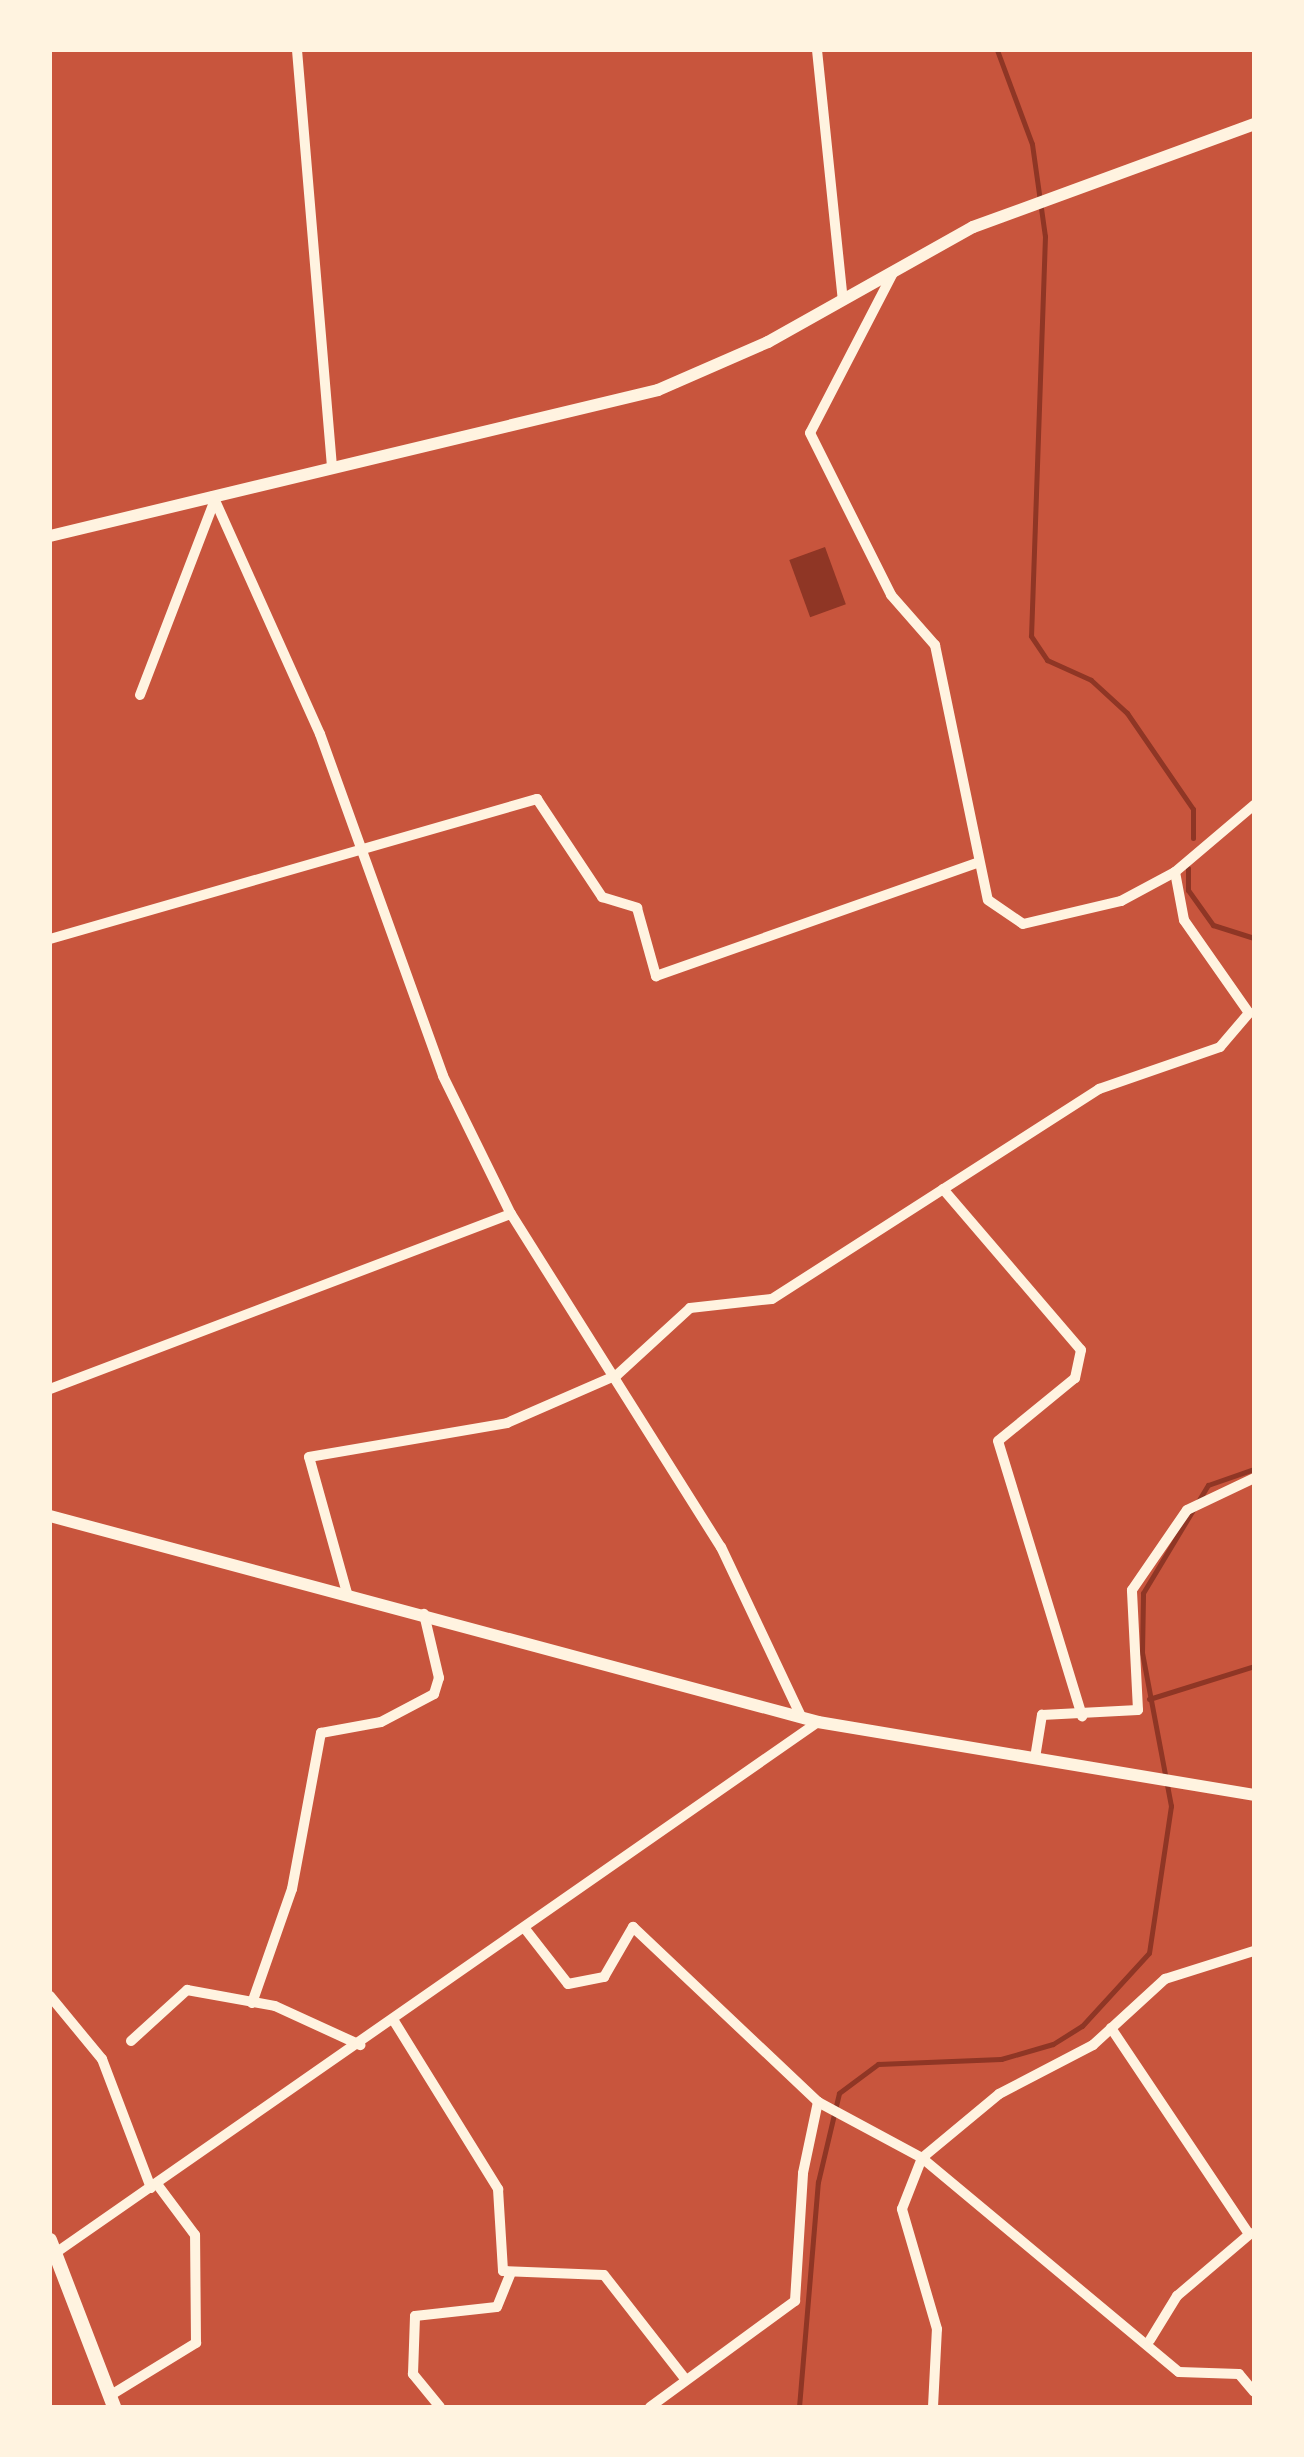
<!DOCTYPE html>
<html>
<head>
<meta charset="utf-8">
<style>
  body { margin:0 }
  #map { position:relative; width:1304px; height:2457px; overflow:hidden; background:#c8553d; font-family:Rubik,sans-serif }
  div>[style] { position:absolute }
  .water>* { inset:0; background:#8f3625; transform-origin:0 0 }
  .stream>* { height:5px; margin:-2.5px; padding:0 2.5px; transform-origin:2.5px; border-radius:2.5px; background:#8f3625 }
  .minor>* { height:10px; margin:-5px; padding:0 5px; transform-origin:5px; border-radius:5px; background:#fff3e0 }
  .tertiary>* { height:12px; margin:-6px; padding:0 6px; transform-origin:6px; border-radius:6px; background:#fff3e0 }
  .secondary>* { height:14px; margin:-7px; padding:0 7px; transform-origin:7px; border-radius:7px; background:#fff3e0 }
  span { translate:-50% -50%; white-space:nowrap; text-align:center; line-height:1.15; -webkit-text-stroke:10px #fff3e0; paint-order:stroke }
  .frame { position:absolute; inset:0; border:52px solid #fff3e0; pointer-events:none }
</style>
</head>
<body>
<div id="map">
  <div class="water">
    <div style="left:825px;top:547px;width:61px;height:38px;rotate:70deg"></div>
  </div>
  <div class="stream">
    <div style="left:997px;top:50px;width:100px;rotate:69.6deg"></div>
    <div style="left:1032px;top:144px;width:93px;rotate:82deg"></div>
    <div style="left:1045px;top:236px;width:400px;rotate:92deg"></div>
    <div style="left:1031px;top:636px;width:29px;rotate:56deg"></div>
    <div style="left:1047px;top:660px;width:48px;rotate:24.4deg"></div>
    <div style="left:1091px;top:680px;width:49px;rotate:42.5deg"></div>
    <div style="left:1127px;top:713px;width:116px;rotate:55.5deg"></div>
    <div style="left:1193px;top:809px;width:29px;rotate:90deg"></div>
    <div style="left:1188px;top:868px;width:22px;rotate:90deg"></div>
    <div style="left:1188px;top:890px;width:43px;rotate:54.5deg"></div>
    <div style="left:1213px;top:925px;width:43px;rotate:17.6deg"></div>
    <div style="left:1149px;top:1699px;width:110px;rotate:-17.4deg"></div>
    <div style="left:799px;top:2407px;width:226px;rotate:-85.2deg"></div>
    <div style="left:818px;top:2182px;width:91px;rotate:-76.7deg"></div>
    <div style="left:839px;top:2093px;width:49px;rotate:-36.6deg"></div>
    <div style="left:878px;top:2064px;width:123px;rotate:-2.3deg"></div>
    <div style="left:1001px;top:2059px;width:54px;rotate:-16.1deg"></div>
    <div style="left:1053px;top:2044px;width:34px;rotate:-32deg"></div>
    <div style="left:1082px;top:2026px;width:99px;rotate:-47.5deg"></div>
    <div style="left:1149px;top:1953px;width:149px;rotate:-81.5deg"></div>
    <div style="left:1171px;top:1806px;width:156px;rotate:-100.7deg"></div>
    <div style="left:1142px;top:1653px;width:60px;rotate:-89deg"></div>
    <div style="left:1143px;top:1593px;width:126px;rotate:-59deg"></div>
    <div style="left:1208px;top:1485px;width:49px;rotate:-19.2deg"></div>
  </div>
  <div class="minor">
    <div style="left:297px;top:50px;width:420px;rotate:85.2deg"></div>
    <div style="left:817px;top:50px;width:251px;rotate:84.1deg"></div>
    <div style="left:893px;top:273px;width:180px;rotate:117.4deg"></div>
    <div style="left:810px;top:433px;width:181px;rotate:63.4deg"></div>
    <div style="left:891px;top:595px;width:67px;rotate:48.7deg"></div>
    <div style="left:935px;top:645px;width:260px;rotate:78.3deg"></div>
    <div style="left:988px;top:900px;width:42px;rotate:34.4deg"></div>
    <div style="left:1023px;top:924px;width:101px;rotate:-13.2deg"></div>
    <div style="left:1121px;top:901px;width:61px;rotate:-28.2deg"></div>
    <div style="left:1175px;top:872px;width:104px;rotate:-40.3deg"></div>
    <div style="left:213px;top:496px;width:261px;rotate:65.8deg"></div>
    <div style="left:320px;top:734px;width:363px;rotate:70.2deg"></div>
    <div style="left:443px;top:1076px;width:154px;rotate:63.8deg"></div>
    <div style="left:511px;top:1214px;width:394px;rotate:57.8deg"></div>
    <div style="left:721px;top:1547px;width:187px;rotate:64.7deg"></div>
    <div style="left:140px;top:695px;width:209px;rotate:-69deg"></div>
    <div style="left:50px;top:939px;width:507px;rotate:-16.04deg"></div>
    <div style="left:537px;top:799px;width:118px;rotate:56.4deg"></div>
    <div style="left:602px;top:897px;width:37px;rotate:17deg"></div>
    <div style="left:637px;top:908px;width:71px;rotate:74.4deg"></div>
    <div style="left:656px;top:976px;width:340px;rotate:-19.4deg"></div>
    <div style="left:943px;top:1189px;width:212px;rotate:49.4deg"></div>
    <div style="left:1081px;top:1350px;width:29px;rotate:102deg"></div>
    <div style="left:1075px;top:1378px;width:99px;rotate:140.7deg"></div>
    <div style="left:998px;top:1441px;width:288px;rotate:73deg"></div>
    <div style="left:50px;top:1389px;width:493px;rotate:-20.8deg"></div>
    <div style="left:347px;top:1593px;width:141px;rotate:-105.6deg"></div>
    <div style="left:309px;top:1457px;width:201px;rotate:-9.7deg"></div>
    <div style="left:507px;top:1423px;width:120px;rotate:-23.6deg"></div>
    <div style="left:617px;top:1375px;width:99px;rotate:-42.5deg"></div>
    <div style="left:690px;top:1308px;width:82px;rotate:-6.3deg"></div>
    <div style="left:772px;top:1299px;width:389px;rotate:-32.7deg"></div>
    <div style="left:1099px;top:1089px;width:128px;rotate:-19.1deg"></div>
    <div style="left:1220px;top:1047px;width:45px;rotate:-49.5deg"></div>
    <div style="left:1249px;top:1013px;width:113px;rotate:-125deg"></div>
    <div style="left:1184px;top:920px;width:49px;rotate:-100.6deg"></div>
    <div style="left:1035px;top:1758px;width:44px;rotate:-80.8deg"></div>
    <div style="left:1042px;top:1715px;width:96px;rotate:-3deg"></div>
    <div style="left:1138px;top:1710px;width:120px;rotate:-92.9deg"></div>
    <div style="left:1132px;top:1590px;width:97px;rotate:-55.5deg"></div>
    <div style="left:1187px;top:1510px;width:74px;rotate:-25.5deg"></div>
    <div style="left:526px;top:1930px;width:68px;rotate:52.1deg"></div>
    <div style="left:568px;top:1984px;width:37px;rotate:-11deg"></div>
    <div style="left:604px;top:1977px;width:58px;rotate:-59.9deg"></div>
    <div style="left:633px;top:1927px;width:255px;rotate:43.4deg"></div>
    <div style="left:818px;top:2102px;width:118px;rotate:28.3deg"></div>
    <div style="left:922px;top:2158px;width:334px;rotate:39.8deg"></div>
    <div style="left:1179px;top:2372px;width:60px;rotate:1.9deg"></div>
    <div style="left:1239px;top:2374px;width:23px;rotate:50deg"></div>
    <div style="left:50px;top:1996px;width:82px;rotate:50.5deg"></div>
    <div style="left:102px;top:2059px;width:138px;rotate:69.2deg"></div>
    <div style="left:252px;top:2003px;width:121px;rotate:-70.7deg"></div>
    <div style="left:292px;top:1889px;width:159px;rotate:-79.5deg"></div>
    <div style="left:321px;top:1733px;width:61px;rotate:-10.4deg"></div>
    <div style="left:381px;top:1722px;width:60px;rotate:-27.8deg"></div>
    <div style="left:434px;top:1694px;width:17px;rotate:-73deg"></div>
    <div style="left:439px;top:1678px;width:66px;rotate:-103.2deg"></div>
    <div style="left:394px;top:2021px;width:198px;rotate:58.2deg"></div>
    <div style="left:498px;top:2189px;width:82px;rotate:86.5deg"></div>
    <div style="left:503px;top:2271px;width:101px;rotate:2.3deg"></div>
    <div style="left:604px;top:2275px;width:133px;rotate:52deg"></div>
    <div style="left:1111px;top:2028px;width:248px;rotate:56.2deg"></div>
    <div style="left:131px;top:2041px;width:76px;rotate:-42.3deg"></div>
    <div style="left:187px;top:1990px;width:89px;rotate:10.3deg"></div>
    <div style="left:275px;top:2006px;width:94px;rotate:24.6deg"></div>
    <div style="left:54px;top:2254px;width:931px;rotate:-34.85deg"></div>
    <div style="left:1150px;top:2340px;width:52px;rotate:-58.5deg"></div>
    <div style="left:1177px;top:2296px;width:97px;rotate:-40.4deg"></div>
    <div style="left:111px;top:2395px;width:100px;rotate:-31.5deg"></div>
    <div style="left:196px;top:2343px;width:108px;rotate:-90.5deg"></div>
    <div style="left:195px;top:2235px;width:64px;rotate:-126.7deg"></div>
    <div style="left:440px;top:2407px;width:43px;rotate:-129.3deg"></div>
    <div style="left:413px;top:2374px;width:58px;rotate:-88deg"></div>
    <div style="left:415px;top:2316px;width:82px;rotate:-6.3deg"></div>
    <div style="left:497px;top:2307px;width:35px;rotate:-68deg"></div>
    <div style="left:650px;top:2407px;width:180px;rotate:-36.2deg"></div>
    <div style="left:795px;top:2301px;width:128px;rotate:-86.4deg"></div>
    <div style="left:803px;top:2173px;width:73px;rotate:-78.1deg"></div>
    <div style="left:933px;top:2407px;width:78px;rotate:-87.1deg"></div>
    <div style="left:937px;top:2329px;width:125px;rotate:-106.3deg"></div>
    <div style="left:902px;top:2209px;width:55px;rotate:-68.6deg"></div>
    <div style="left:922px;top:2158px;width:100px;rotate:-39.7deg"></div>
    <div style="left:999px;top:2094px;width:106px;rotate:-27.5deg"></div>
    <div style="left:1093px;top:2045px;width:98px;rotate:-42.5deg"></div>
    <div style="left:1165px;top:1979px;width:93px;rotate:-17.5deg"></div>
  </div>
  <div class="tertiary">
    <div style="left:50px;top:536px;width:625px;rotate:-13.5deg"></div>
    <div style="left:658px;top:390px;width:120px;rotate:-23.6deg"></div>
    <div style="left:768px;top:342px;width:235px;rotate:-29.3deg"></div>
    <div style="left:973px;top:227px;width:299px;rotate:-20.1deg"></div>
    <div style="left:50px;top:1516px;width:795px;rotate:15.01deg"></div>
    <div style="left:818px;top:1722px;width:442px;rotate:9.5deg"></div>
  </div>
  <div class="secondary">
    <div style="left:50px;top:2240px;width:179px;rotate:69deg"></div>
  </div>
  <div class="frame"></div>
</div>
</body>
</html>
